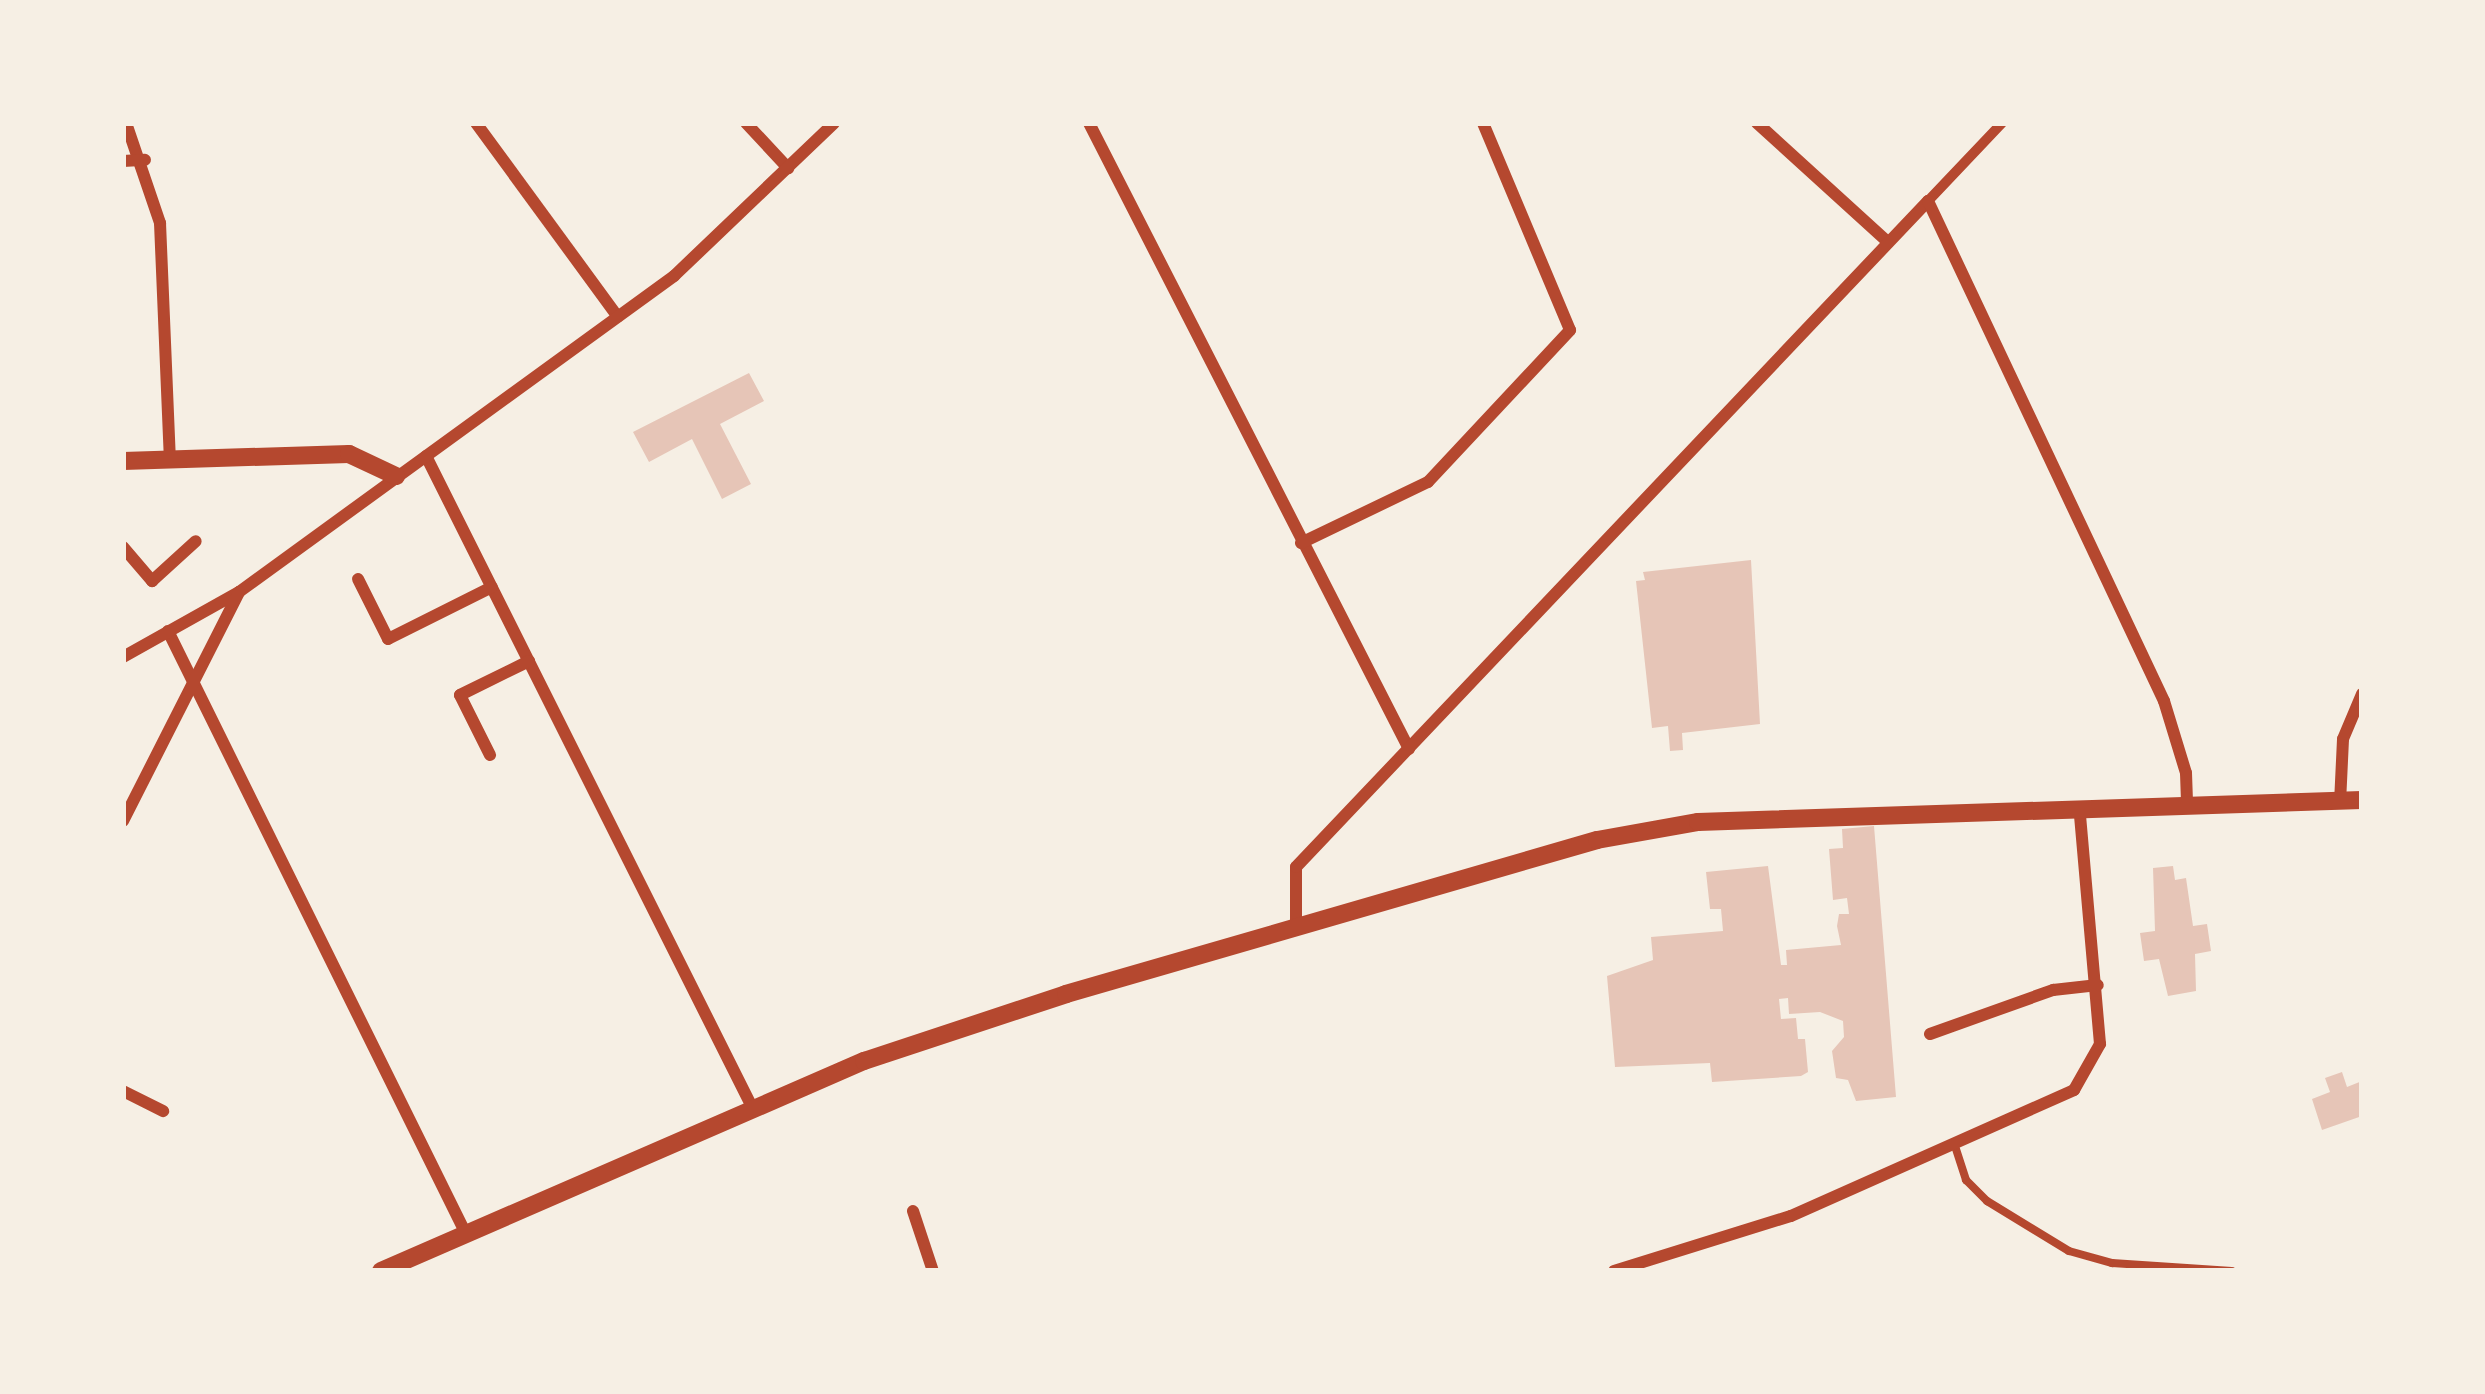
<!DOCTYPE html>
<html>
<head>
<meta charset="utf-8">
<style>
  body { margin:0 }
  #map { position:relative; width:2485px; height:1394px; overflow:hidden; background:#f6efe4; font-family:"Open Sans",sans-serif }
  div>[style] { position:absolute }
  .building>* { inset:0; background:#e6c5b7 }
  .service>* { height:8px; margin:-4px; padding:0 4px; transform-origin:4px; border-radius:4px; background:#b5482f }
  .pedestrian>* { height:10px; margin:-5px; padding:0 5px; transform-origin:5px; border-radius:5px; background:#b5482f }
  .minor>* { height:12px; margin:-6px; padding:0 6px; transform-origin:6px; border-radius:6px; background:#b5482f }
  .tertiary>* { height:18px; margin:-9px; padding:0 9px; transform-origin:9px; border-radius:9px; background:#b5482f }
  span { translate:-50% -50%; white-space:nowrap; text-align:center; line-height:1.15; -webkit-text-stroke:9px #f6efe4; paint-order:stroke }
  .frame { position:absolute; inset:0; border:126px solid #f6efe4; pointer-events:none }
</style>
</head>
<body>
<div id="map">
  <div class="building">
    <div style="clip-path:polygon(749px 373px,764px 401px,720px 424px,751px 484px,722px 499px,692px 439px,649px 462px,633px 432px)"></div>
    <div style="clip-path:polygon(1751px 560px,1760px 724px,1682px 733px,1683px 750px,1670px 751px,1668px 726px,1652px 728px,1636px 581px,1645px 580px,1643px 572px)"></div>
    <div style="clip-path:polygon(1874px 826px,1896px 1097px,1856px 1101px,1848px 1080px,1836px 1078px,1832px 1051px,1844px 1037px,1843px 1021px,1820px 1012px,1789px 1014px,1788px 998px,1779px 999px,1781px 1019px,1796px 1018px,1798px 1039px,1805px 1039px,1808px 1072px,1801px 1076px,1712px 1082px,1710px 1063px,1615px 1067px,1607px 976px,1653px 960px,1651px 937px,1723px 931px,1721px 909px,1710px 909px,1706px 872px,1768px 866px,1781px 965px,1787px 965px,1786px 950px,1841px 945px,1837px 926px,1839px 914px,1849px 914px,1847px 898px,1833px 900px,1829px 849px,1843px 848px,1842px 829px)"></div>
    <div style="clip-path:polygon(2173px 866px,2175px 880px,2186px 878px,2193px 926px,2207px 924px,2211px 951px,2195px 954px,2196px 991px,2168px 996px,2159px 959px,2144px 961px,2140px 933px,2155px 931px,2153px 868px)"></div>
    <div style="clip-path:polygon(2342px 1072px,2347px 1087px,2362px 1081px,2362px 1116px,2322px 1130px,2312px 1099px,2330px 1092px,2325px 1078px)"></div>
  </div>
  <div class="service">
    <div style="left:1955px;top:1146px;width:36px;rotate:72deg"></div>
    <div style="left:1966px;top:1180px;width:30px;rotate:45deg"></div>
    <div style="left:1987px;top:1201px;width:96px;rotate:31.4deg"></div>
    <div style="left:2069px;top:1251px;width:45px;rotate:15.6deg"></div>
    <div style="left:2112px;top:1263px;width:120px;rotate:3.8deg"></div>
  </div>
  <div class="pedestrian">
    <div style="left:1928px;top:201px;width:108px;rotate:-46.5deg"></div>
  </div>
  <div class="minor">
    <div style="left:126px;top:123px;width:106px;rotate:71.2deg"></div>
    <div style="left:160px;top:223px;width:234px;rotate:87.6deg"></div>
    <div style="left:476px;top:123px;width:240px;rotate:53.8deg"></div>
    <div style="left:746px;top:123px;width:62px;rotate:47deg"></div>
    <div style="left:1089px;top:123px;width:703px;rotate:62.92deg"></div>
    <div style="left:1757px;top:123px;width:177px;rotate:42.3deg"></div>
    <div style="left:123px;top:161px;width:22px;rotate:-3deg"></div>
    <div style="left:426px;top:456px;width:726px;rotate:63.4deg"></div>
    <div style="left:1301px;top:543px;width:141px;rotate:-25.7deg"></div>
    <div style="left:1428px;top:482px;width:208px;rotate:-46.9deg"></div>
    <div style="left:1570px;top:330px;width:225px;rotate:-112.8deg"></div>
    <div style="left:123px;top:547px;width:45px;rotate:49.5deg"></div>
    <div style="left:152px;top:581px;width:59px;rotate:-42.3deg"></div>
    <div style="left:358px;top:579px;width:67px;rotate:63.4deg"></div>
    <div style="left:388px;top:639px;width:116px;rotate:-26.6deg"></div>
    <div style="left:168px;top:631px;width:670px;rotate:63.7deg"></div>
    <div style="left:123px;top:657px;width:133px;rotate:-29.3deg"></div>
    <div style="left:239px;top:592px;width:538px;rotate:-36deg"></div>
    <div style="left:674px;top:276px;width:221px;rotate:-43.7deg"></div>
    <div style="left:490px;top:755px;width:67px;rotate:-116.6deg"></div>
    <div style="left:460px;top:695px;width:77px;rotate:-26.2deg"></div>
    <div style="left:2340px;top:803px;width:64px;rotate:-87.3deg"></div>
    <div style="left:2343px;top:739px;width:49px;rotate:-67.1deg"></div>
    <div style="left:123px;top:821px;width:257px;rotate:-63.1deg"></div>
    <div style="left:1296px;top:926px;width:59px;rotate:-90deg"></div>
    <div style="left:1296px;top:867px;width:918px;rotate:-46.5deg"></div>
    <div style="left:1928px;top:201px;width:553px;rotate:64.73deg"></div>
    <div style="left:2164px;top:701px;width:75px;rotate:73deg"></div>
    <div style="left:2186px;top:773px;width:35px;rotate:88deg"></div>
    <div style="left:1930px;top:1034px;width:131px;rotate:-19.7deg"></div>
    <div style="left:2053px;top:990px;width:45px;rotate:-6.3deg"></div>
    <div style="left:123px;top:1091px;width:45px;rotate:26.6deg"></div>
    <div style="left:913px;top:1211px;width:63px;rotate:71.6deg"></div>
    <div style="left:1614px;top:1271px;width:185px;rotate:-17.3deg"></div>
    <div style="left:1791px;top:1216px;width:310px;rotate:-24deg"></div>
    <div style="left:2074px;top:1090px;width:53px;rotate:-60.5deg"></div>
    <div style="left:2100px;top:1044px;width:230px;rotate:-95deg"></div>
  </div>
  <div class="tertiary">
    <div style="left:123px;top:461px;width:226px;rotate:-1.8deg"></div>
    <div style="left:349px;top:454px;width:52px;rotate:25.1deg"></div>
    <div style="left:381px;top:1271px;width:527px;rotate:-23.5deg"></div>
    <div style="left:864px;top:1061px;width:213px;rotate:-18.3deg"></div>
    <div style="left:1066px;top:994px;width:553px;rotate:-16.17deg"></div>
    <div style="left:1597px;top:840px;width:103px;rotate:-10.1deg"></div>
    <div style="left:1698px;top:822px;width:664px;rotate:-1.9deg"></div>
  </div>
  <div class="frame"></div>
</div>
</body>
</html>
